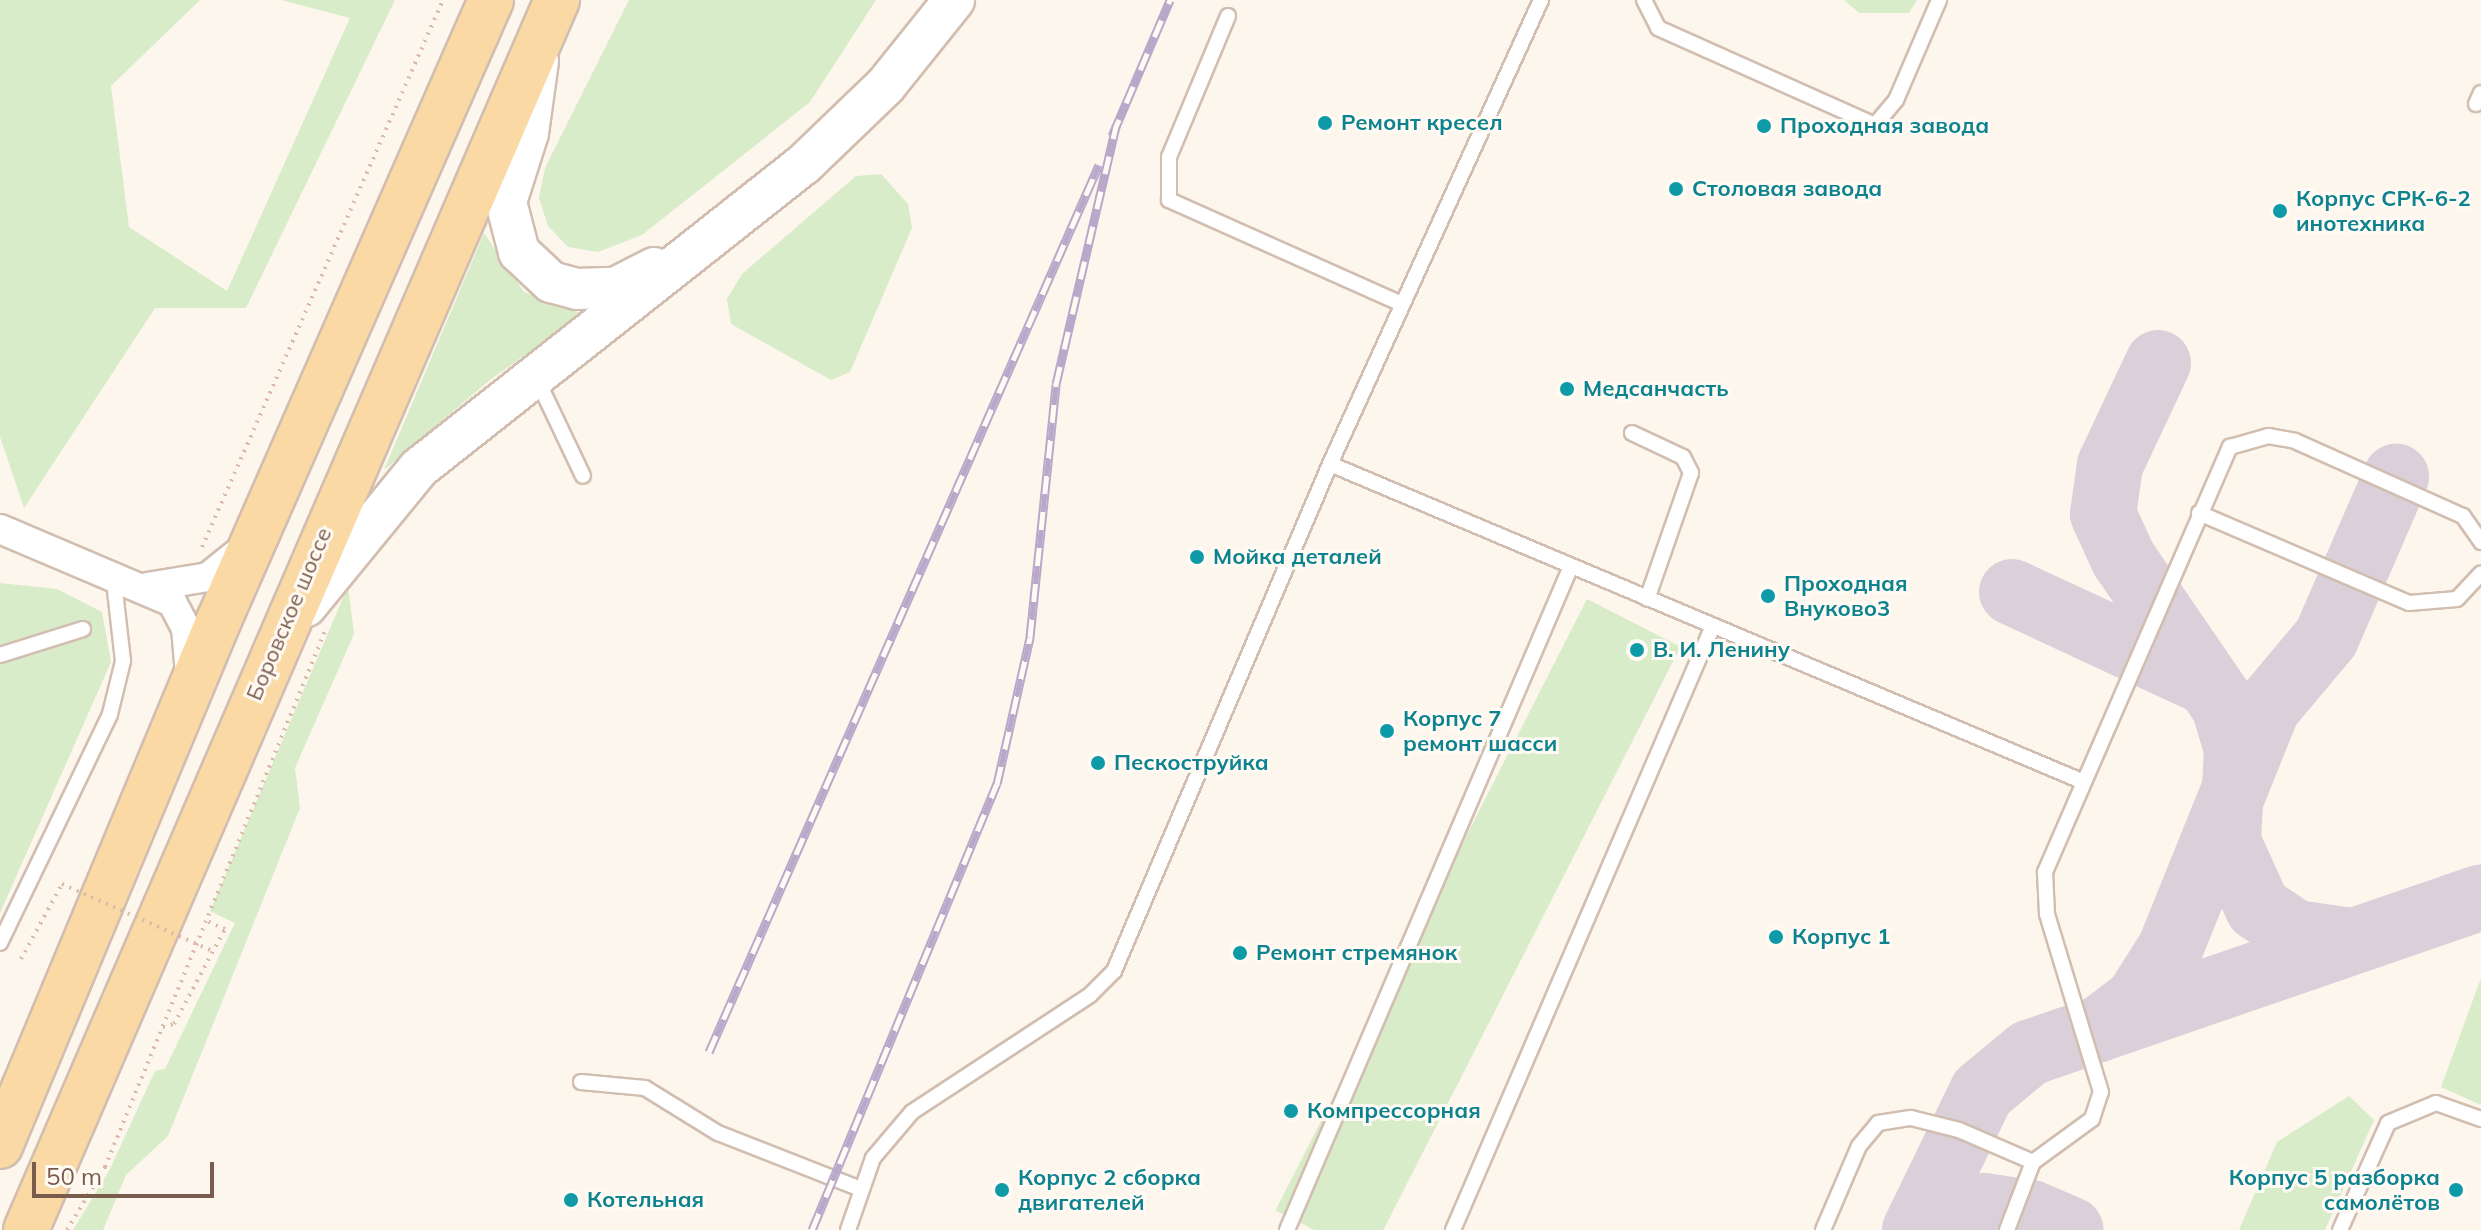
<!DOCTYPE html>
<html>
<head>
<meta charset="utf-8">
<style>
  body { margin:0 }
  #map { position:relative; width:2481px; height:1230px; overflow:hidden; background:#fdf6ec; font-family:Mulish,sans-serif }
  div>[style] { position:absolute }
  .green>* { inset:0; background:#d8ecc9; transform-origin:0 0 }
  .taxiway>* { height:66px; margin:-33px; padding:0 33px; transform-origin:33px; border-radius:33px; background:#dbcfda }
  .path>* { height:4px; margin-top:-2px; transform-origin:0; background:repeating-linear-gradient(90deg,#d9b8a5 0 2px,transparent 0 8px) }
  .roads { filter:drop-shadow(2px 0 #d1beb0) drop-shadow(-2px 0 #d1beb0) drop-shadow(0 2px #d1beb0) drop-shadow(0 -2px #d1beb0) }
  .lane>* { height:14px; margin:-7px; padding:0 7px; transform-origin:7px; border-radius:7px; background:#fff }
  .street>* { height:28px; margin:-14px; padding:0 14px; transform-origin:14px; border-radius:14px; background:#fff }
  .secondary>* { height:40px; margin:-20px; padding:0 20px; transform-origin:20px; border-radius:20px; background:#fff }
  .primary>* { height:44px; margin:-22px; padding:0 22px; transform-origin:22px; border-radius:22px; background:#fbd9a5 }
  .rail>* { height:9px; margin-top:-4.5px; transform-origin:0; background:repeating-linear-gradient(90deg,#fffaf3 0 18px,#b9a8c9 0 36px); box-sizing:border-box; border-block:2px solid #b9a8c9 }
  .path-bridge>* { height:4px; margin-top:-2px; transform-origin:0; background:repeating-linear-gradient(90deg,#d9b8a5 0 2px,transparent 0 8px) }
  .dots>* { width:22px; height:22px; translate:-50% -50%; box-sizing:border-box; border:4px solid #fffaf3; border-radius:50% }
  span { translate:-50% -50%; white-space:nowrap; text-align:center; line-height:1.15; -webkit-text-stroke:6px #fffaf3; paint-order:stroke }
  .culture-label { font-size:22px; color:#0d838f; font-weight:700 }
  .left { translate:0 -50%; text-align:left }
  .right { translate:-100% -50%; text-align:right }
  .street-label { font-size:22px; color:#7a5c4d }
  .scale { position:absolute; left:32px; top:1162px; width:182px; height:36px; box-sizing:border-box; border:4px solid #7a5c4d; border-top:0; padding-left:10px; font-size:24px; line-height:28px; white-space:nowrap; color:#7a5c4d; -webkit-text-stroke:6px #fffaf3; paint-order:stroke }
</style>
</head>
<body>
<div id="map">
  <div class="green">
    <div style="clip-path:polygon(0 0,200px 0,111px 86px,129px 227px,227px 291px,350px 18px,281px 0,395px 0,246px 308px,155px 308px,24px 508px,0 437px)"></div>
    <div style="clip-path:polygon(629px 0,876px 0,810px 102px,642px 235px,598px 252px,568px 247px,548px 226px,539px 198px,545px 168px)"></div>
    <div style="clip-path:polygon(1844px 0,1917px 0,1909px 13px,1859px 13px)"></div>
    <div style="clip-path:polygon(881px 174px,908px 204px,912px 228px,850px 372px,831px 380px,731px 324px,727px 299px,742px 274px,856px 176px)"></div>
    <div style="clip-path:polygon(484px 233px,524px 292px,583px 314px,490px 380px,384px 470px)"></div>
    <div style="clip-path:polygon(0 583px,57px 589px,102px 612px,111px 662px,0 913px)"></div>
    <div style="clip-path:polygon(348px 586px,354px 634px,295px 768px,300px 808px,168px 1136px,126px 1175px,103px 1230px,73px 1230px,110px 1169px,155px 1071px,165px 1069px,235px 923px,210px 911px)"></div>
    <div style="left:1587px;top:599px;width:105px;height:686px;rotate:27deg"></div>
    <div style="clip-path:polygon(2481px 978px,2481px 1105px,2441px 1087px)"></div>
    <div style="clip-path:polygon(2349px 1096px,2374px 1120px,2325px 1230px,2239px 1230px,2277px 1142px)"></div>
  </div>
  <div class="taxiway">
    <div style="left:2158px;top:363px;width:113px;rotate:115.2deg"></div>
    <div style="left:2110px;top:465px;width:49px;rotate:98.1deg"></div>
    <div style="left:2103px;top:514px;width:48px;rotate:65.6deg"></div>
    <div style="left:2123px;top:558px;width:179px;rotate:55.7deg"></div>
    <div style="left:2224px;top:706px;width:45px;rotate:73.2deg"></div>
    <div style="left:2237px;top:749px;width:40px;rotate:92.9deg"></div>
    <div style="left:2012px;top:592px;width:212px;rotate:24.9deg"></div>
    <div style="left:2230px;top:803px;width:39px;rotate:93deg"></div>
    <div style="left:2228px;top:842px;width:72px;rotate:65.6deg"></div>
    <div style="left:2258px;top:908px;width:45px;rotate:34deg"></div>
    <div style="left:2295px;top:933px;width:59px;rotate:7.9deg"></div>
    <div style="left:2106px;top:1024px;width:39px;rotate:-37deg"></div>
    <div style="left:2137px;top:1001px;width:62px;rotate:-57.6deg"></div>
    <div style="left:2170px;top:949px;width:261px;rotate:-68deg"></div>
    <div style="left:2268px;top:707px;width:90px;rotate:-50deg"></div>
    <div style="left:2326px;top:638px;width:176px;rotate:-66.5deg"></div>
    <div style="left:1915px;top:1230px;width:153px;rotate:-64.1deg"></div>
    <div style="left:1982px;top:1092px;width:61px;rotate:-39.7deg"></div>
    <div style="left:2029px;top:1053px;width:478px;rotate:-19deg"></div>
    <div style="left:1927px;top:1230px;width:63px;rotate:-22.5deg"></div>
    <div style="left:1985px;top:1206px;width:47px;rotate:8.7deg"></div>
    <div style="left:2031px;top:1213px;width:43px;rotate:23deg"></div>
  </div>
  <div class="path">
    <div style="left:202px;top:547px;width:598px;rotate:-66.22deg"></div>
    <div style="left:21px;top:959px;width:85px;rotate:-61.3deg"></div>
    <div style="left:163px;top:1027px;width:11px;rotate:-15deg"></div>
    <div style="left:174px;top:1024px;width:108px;rotate:-61.8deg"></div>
    <div style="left:225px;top:929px;width:22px;rotate:-156deg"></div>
    <div style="left:67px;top:1230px;width:74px;rotate:-58.9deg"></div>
    <div style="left:105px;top:1167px;width:579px;rotate:-67.68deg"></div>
  </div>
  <div class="roads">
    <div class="lane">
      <div style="left:1644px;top:0;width:31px;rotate:63deg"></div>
      <div style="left:1658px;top:28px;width:238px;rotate:24.1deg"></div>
      <div style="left:1875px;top:125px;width:33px;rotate:-50deg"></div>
      <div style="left:1896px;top:100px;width:109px;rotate:-66.7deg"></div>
      <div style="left:1228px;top:16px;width:153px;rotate:112.7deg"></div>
      <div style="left:1169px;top:157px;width:43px;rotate:90deg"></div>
      <div style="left:1169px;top:200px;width:255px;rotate:24.1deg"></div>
      <div style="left:2476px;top:104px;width:12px;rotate:-66deg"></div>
      <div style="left:537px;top:379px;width:107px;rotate:64.6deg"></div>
      <div style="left:1632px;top:433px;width:56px;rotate:25.2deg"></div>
      <div style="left:1683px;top:457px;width:18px;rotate:63deg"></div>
      <div style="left:1691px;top:473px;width:133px;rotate:109.2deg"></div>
      <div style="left:1330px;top:464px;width:510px;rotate:-65.55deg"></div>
      <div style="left:2199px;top:513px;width:228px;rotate:23.2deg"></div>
      <div style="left:2409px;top:603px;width:48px;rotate:-4.8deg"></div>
      <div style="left:2457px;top:599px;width:35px;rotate:-47deg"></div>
      <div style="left:0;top:655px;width:87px;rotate:-17.4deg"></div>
      <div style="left:0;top:943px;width:254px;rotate:-64.3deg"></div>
      <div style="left:110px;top:714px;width:55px;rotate:-76.2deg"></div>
      <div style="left:123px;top:661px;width:89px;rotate:-96.5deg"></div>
      <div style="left:581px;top:1082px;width:64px;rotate:5.4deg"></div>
      <div style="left:645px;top:1088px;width:86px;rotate:31.7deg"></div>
      <div style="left:718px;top:1133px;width:154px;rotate:21.4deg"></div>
      <div style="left:848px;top:1230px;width:76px;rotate:-70.9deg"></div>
      <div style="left:873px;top:1158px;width:60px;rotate:-49.7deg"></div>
      <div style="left:912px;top:1112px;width:213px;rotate:-33.3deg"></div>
      <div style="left:1090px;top:995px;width:34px;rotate:-45deg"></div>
      <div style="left:1114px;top:971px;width:551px;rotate:-66.92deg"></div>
      <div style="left:1330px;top:464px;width:818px;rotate:22.87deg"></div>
      <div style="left:1287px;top:1230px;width:722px;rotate:-66.84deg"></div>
      <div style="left:1453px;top:1230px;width:655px;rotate:-66.72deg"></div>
      <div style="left:1823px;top:1230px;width:91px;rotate:-66.8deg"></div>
      <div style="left:1859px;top:1146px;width:30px;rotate:-50deg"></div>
      <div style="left:1878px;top:1123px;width:33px;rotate:-9deg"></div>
      <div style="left:1911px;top:1118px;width:49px;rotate:14deg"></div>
      <div style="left:1959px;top:1130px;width:81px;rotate:23.4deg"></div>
      <div style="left:2007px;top:1230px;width:73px;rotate:-69.1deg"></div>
      <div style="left:2033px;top:1162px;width:73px;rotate:-36.1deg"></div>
      <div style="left:2092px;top:1119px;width:28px;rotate:-72deg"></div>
      <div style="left:2101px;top:1092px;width:186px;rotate:-106.9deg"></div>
      <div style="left:2047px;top:914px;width:42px;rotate:-92.7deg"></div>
      <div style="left:2045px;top:872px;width:464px;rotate:-66.5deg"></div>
      <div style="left:2230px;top:447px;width:40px;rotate:-16deg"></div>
      <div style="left:2268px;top:436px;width:27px;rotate:10deg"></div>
      <div style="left:2295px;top:441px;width:184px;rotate:24.1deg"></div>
      <div style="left:2463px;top:516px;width:32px;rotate:55deg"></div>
      <div style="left:2340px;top:1230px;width:117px;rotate:-65.8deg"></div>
      <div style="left:2388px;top:1123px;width:52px;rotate:-22.6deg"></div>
      <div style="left:2436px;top:1103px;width:48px;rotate:19.6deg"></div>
    </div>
    <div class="street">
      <div style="left:0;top:529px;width:187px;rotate:23deg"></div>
      <div style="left:172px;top:602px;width:30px;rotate:62deg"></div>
      <div style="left:186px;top:628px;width:46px;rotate:85deg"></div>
      <div style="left:147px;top:587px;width:62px;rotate:-9.3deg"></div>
      <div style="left:208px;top:577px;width:45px;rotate:-38.7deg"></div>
    </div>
    <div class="secondary">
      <div style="left:538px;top:61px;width:73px;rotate:97.9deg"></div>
      <div style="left:528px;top:133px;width:72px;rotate:107.7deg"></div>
      <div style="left:506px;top:202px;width:52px;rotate:75.4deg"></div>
      <div style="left:519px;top:252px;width:44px;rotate:43.2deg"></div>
      <div style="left:551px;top:282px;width:27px;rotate:15deg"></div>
      <div style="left:577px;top:289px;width:38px;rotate:-2deg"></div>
      <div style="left:615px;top:288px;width:44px;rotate:-27.1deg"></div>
      <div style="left:306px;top:606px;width:178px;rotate:-50.7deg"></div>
      <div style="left:419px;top:468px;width:489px;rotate:-38.3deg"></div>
      <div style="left:803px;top:165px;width:115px;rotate:-43.9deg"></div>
      <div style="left:886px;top:85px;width:109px;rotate:-51.3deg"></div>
    </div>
    <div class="primary">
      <div style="left:0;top:1146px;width:570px;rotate:-67.4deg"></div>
      <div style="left:219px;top:620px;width:677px;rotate:-66.31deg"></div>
      <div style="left:26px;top:1230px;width:1340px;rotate:-66.65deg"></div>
    </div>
  </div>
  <div class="rail">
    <div style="left:1112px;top:136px;width:148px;rotate:-66.9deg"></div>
    <div style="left:709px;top:1052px;width:969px;rotate:-66.27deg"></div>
    <div style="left:812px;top:1230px;width:483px;rotate:-67.5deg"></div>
    <div style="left:997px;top:784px;width:151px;rotate:-77.3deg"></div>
    <div style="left:1030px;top:637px;width:254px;rotate:-84.1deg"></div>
    <div style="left:1056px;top:384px;width:265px;rotate:-76.9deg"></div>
  </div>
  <div class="path-bridge">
    <div style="left:62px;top:884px;width:167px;rotate:24deg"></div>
  </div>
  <div class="dots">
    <div style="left:1325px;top:123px;background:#0f9aa8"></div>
    <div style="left:1764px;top:126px;background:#0f9aa8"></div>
    <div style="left:1676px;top:189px;background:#0f9aa8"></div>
    <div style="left:2280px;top:211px;background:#0f9aa8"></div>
    <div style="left:1567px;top:389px;background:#0f9aa8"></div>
    <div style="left:1197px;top:557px;background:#0f9aa8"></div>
    <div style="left:1768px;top:596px;background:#0f9aa8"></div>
    <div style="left:1637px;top:650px;background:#0f9aa8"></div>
    <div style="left:1387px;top:731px;background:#0f9aa8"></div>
    <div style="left:1098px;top:763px;background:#0f9aa8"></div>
    <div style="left:1776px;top:937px;background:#0f9aa8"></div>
    <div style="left:1240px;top:953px;background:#0f9aa8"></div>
    <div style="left:1291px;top:1111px;background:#0f9aa8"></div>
    <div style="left:1002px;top:1190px;background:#0f9aa8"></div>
    <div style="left:2456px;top:1190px;background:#0f9aa8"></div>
    <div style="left:571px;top:1200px;background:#0f9aa8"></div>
  </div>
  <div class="culture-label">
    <span class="left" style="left:1341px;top:123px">Ремонт кресел</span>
    <span class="left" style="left:1780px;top:126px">Проходная завода</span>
    <span class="left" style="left:1692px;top:189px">Столовая завода</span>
    <span class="left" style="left:2296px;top:211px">Корпус СРК-6-2<br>инотехника</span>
    <span class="left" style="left:1583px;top:389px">Медсанчасть</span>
    <span class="left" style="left:1213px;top:557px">Мойка деталей</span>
    <span class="left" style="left:1784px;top:596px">Проходная<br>Внуково3</span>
    <span class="left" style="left:1653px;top:650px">В. И. Ленину</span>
    <span class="left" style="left:1403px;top:731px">Корпус 7<br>ремонт шасси</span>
    <span class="left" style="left:1114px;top:763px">Пескоструйка</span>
    <span class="left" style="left:1792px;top:937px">Корпус 1</span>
    <span class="left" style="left:1256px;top:953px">Ремонт стремянок</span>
    <span class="left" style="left:1307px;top:1111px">Компрессорная</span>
    <span class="left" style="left:1018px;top:1190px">Корпус 2 сборка<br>двигателей</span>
    <span class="right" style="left:2440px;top:1190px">Корпус 5 разборка<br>самолётов</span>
    <span class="left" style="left:587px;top:1200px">Котельная</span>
  </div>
  <div class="street-label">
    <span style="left:289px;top:614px;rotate:-67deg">Боровское шоссе</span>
  </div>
  <div class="scale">50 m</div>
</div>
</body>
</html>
